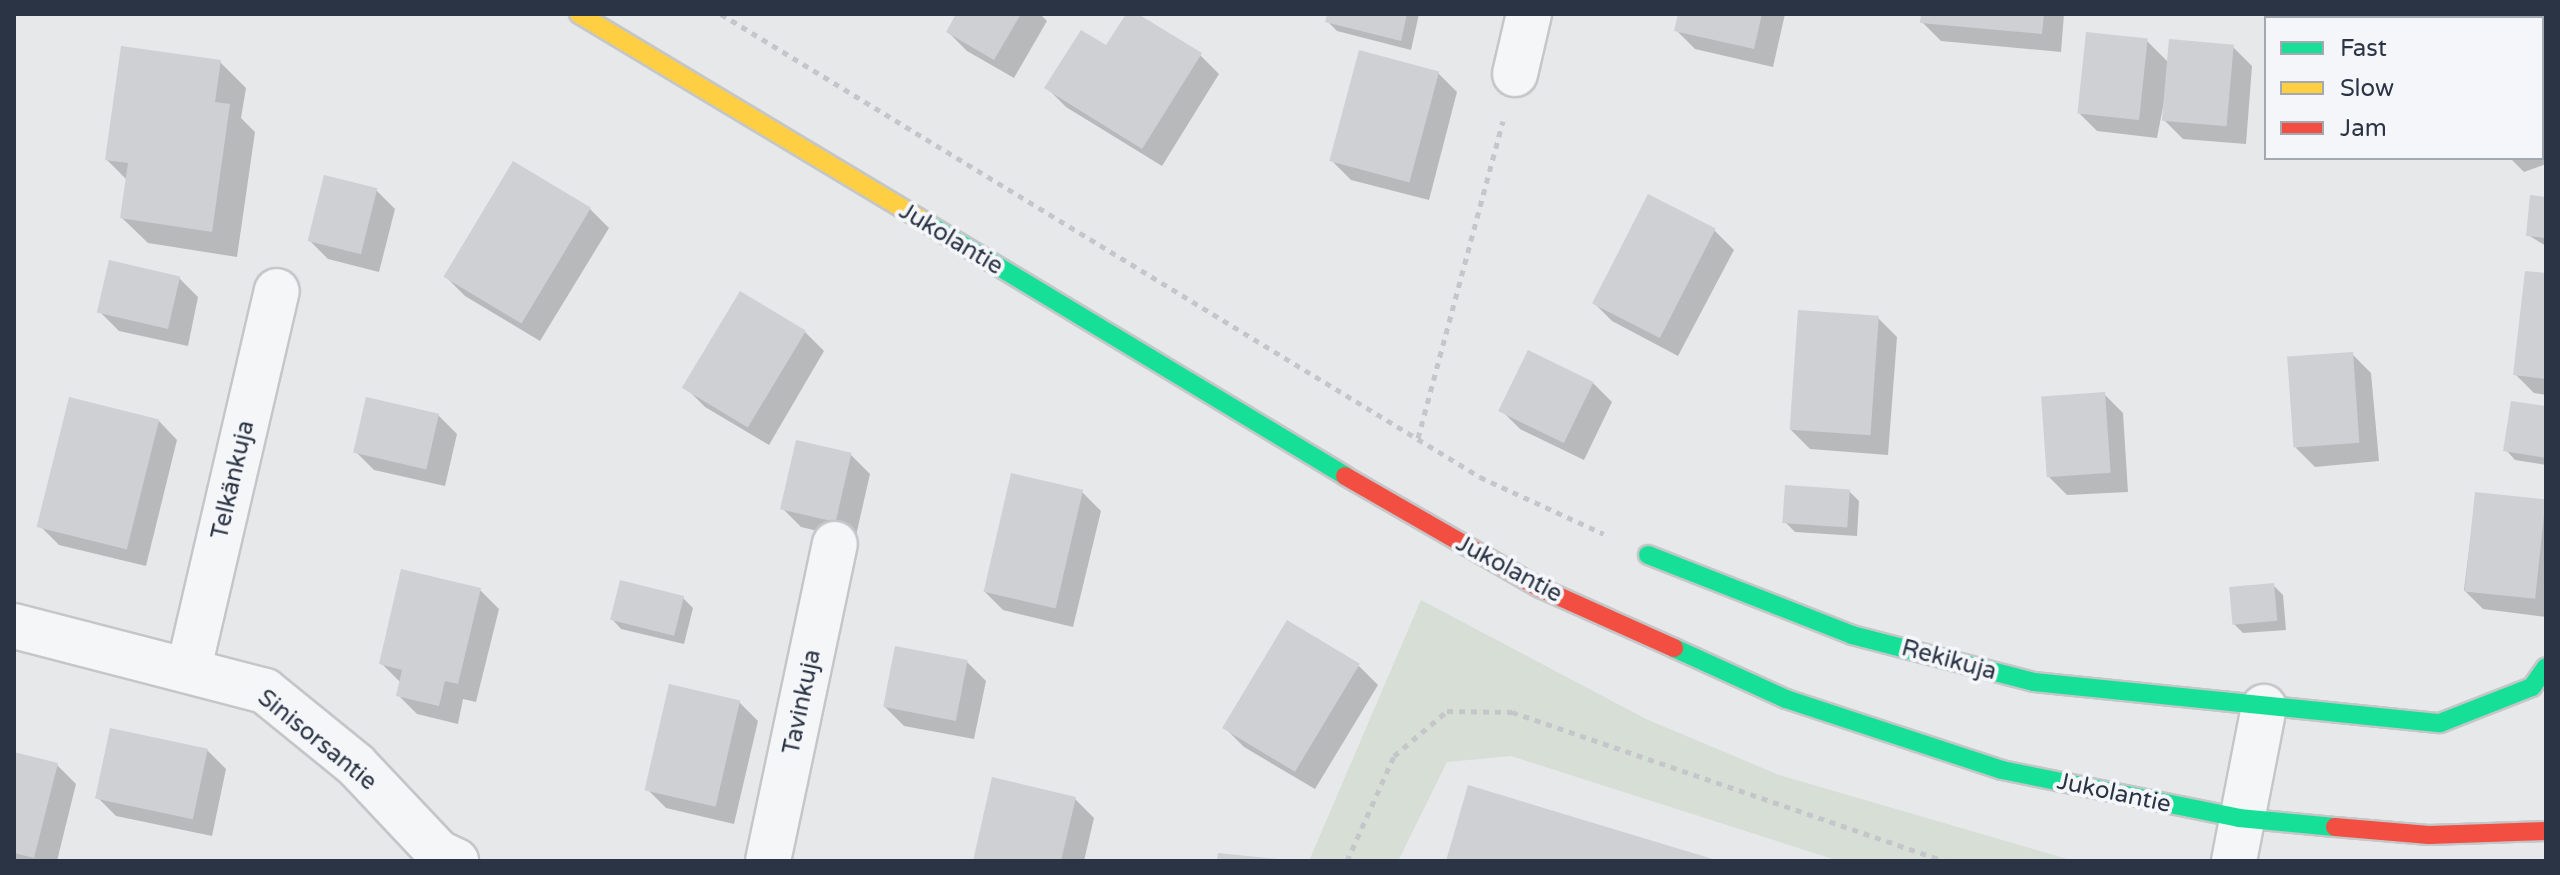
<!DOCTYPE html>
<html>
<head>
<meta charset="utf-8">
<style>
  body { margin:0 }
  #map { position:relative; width:2560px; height:875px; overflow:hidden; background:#e6e8ea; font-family:"Varela Round",sans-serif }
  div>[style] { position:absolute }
  .green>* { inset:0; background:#d6ded6 }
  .shadow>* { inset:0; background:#0003; transform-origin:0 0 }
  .building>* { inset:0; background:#ced0d3; transform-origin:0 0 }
  .path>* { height:5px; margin-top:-2.5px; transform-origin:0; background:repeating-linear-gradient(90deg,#c5c6ca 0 6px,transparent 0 12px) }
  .roads { filter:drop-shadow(2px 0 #c4c6c8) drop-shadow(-2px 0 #c4c6c8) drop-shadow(0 2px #c4c6c8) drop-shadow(0 -2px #c4c6c8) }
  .street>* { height:44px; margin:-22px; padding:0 22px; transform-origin:22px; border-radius:22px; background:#f5f6f7 }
  .fast>* { height:18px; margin:-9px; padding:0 9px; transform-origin:9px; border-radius:9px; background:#16e098 }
  .slow>* { height:18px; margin:-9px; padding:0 9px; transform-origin:9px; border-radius:9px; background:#ffcf43 }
  .jam>* { height:18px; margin:-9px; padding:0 9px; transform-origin:9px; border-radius:9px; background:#f24e42 }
  span { translate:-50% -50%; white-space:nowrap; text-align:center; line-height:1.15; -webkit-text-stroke:8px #f4f6f9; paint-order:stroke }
  .street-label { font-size:24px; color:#2b3445 }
  .frame { position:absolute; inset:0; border:16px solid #2b3445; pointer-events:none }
  .legend { position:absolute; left:2264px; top:16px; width:280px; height:144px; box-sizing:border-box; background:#f4f6f9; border:2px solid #a4a8b1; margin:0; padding:10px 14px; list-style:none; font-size:24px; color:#2b3445 }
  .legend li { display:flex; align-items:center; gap:16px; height:40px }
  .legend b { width:40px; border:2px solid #a4a8b1 }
</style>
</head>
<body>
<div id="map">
  <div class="green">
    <div style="clip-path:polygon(1421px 600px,1646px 719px,1779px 775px,2074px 861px,1839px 861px,1511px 756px,1447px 762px,1398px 861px,1309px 861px)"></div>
  </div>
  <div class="shadow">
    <div style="clip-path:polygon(959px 14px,1040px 14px,1047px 21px,1014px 78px,967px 51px,948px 32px)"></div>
    <div style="clip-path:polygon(1128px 14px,1200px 55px,1219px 74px,1162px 166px,1066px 107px,1047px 88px,1107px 48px)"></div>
    <div style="clip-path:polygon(1329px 14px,1419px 14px,1411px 50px,1337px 31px,1328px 22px)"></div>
    <div style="clip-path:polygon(1680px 14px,1785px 14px,1773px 67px,1695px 49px,1676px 30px)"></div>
    <div style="clip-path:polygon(1923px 14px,2064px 14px,2061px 52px,1941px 41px,1922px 22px)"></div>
    <div style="left:2267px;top:14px;width:123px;height:4px"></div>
    <div style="clip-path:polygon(2511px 14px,2523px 18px,2499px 18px)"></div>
    <div style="clip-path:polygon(2546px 17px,2546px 164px,2524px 172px,2510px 158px,2542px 158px)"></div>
    <div style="clip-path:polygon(2147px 41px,2169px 63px,2233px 47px,2252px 66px,2246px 144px,2183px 139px,2164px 120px,2168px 81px,2157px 138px,2097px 131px,2078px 112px)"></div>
    <div style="clip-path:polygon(220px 62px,246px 88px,241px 118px,255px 132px,237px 257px,148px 243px,122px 218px,127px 180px,107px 160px)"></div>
    <div style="clip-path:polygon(1438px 73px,1457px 92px,1429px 200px,1351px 180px,1332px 161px)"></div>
    <div style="clip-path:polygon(376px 190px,395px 209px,379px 272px,328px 259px,309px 240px)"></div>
    <div style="clip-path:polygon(1649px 196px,1715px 231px,1734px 250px,1678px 356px,1612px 321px,1593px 302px)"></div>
    <div style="clip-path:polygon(2546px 199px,2546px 246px,2528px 235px)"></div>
    <div style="clip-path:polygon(590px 209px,609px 228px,540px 341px,465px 296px,446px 277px)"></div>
    <div style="clip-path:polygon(2546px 275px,2546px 395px,2534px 393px,2515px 374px)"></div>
    <div style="clip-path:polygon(179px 278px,198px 297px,188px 346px,119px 331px,100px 312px)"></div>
    <div style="clip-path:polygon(1878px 318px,1897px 337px,1888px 455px,1810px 449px,1791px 430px)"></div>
    <div style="clip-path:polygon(805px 332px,824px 351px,769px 445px,705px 407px,686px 388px)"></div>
    <div style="clip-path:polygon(2352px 354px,2371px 373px,2379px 461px,2315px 467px,2296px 448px)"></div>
    <div style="clip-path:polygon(1593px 383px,1612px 402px,1584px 460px,1520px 429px,1501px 410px)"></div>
    <div style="clip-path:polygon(2104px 394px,2123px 413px,2128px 492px,2067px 495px,2048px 476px)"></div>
    <div style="clip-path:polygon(2546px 408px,2546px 465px,2515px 460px,2506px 450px)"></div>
    <div style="clip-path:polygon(438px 415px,457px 434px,445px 486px,374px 470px,355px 451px)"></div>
    <div style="clip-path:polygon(158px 420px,177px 440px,146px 566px,59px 545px,40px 526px)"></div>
    <div style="clip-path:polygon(851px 455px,870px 474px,855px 540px,801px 527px,782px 508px)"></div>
    <div style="clip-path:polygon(1849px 491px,1859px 501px,1857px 536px,1795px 532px,1785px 522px)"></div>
    <div style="clip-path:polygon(1082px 492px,1101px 511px,1073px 627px,1003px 610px,984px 591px)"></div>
    <div style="clip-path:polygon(2476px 494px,2546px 502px,2546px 617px,2483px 609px,2464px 590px)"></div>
    <div style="clip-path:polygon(2273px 585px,2283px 595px,2286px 630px,2243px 633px,2233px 623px)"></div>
    <div style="clip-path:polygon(480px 590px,499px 609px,476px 702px,463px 699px,458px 724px,417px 714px,398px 695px,401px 683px,381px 663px)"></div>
    <div style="clip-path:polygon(683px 598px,693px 608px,684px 644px,621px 629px,612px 619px)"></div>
    <div style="clip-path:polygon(967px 662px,986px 681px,974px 739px,904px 726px,885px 707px)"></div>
    <div style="clip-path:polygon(1359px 666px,1378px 685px,1315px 789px,1244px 747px,1225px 728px)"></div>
    <div style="clip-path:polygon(739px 702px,758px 721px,734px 824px,666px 808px,647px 789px)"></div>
    <div style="clip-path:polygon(207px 750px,226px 769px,212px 836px,116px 816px,97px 797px)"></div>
    <div style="clip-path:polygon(14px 754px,57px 765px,76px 784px,57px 861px,14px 861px)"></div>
    <div style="clip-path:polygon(1075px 799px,1094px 818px,1084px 861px,975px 861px)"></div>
  </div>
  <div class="building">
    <div style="clip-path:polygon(956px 14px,1021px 14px,994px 60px,946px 32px)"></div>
    <div style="clip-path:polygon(1126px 14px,1138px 14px,1202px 53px,1142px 149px,1044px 88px,1081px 30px,1106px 45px)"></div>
    <div style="clip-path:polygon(1327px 14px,1407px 14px,1401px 41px,1325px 22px)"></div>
    <div style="clip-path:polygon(1678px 14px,1762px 14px,1754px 49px,1674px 31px)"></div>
    <div style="clip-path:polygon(1921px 14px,2044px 14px,2042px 34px,1920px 23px)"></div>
    <div style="clip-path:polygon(2265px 14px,2352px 14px,2266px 18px)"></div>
    <div style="left:2546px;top:15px;width:115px;height:4px;rotate:90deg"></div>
    <div style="left:2086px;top:32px;width:62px;height:82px;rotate:6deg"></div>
    <div style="left:2169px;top:39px;width:65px;height:82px;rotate:5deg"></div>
    <div style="clip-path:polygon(121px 46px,221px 60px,215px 102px,230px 104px,212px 232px,120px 218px,128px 163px,105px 160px)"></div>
    <div style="left:1359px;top:50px;width:83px;height:115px;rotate:15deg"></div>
    <div style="left:513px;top:161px;width:91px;height:135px;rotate:31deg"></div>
    <div style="left:324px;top:175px;width:55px;height:68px;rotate:14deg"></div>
    <div style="left:1648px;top:194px;width:76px;height:123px;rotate:27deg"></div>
    <div style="clip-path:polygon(2530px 195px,2546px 197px,2546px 238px,2526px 236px)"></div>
    <div style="left:109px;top:260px;width:73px;height:54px;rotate:13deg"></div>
    <div style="clip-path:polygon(2525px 271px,2546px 273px,2546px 379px,2513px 375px)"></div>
    <div style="left:740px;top:291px;width:77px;height:113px;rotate:31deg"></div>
    <div style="left:1798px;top:310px;width:81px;height:120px;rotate:4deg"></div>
    <div style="left:1528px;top:350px;width:73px;height:68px;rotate:26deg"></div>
    <div style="left:2353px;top:352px;width:91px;height:66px;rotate:86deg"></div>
    <div style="left:2105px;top:392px;width:81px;height:64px;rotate:86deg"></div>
    <div style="left:69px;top:397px;width:93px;height:134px;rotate:14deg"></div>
    <div style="left:366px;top:397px;width:75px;height:57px;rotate:13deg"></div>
    <div style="clip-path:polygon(2511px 401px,2546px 406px,2546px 458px,2503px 451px)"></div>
    <div style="left:796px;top:440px;width:57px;height:71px;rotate:13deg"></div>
    <div style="left:1011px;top:473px;width:74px;height:122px;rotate:13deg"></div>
    <div style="left:1785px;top:485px;width:65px;height:38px;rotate:4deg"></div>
    <div style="left:2475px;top:492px;width:71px;height:100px;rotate:6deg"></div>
    <div style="clip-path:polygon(401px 569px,481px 588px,458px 684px,445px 681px,439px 706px,396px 696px,402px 670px,379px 664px)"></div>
    <div style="left:620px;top:580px;width:66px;height:41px;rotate:14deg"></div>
    <div style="left:2274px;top:583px;width:38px;height:45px;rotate:85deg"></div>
    <div style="left:1287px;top:620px;width:85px;height:126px;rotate:31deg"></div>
    <div style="left:895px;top:646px;width:74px;height:62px;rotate:11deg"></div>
    <div style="left:669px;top:684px;width:73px;height:109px;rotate:13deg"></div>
    <div style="left:110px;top:728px;width:100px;height:72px;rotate:12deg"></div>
    <div style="clip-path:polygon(14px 752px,58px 763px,34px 858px,14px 853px)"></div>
    <div style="clip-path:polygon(992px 777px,1076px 797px,1061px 861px,973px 861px)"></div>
    <div style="clip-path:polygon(1468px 785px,1716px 860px,1715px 861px,1446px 861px)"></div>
    <div style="clip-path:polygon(1218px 853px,1278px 859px,1278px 861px,1217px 861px)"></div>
  </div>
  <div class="path">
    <div style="left:721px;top:14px;width:889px;rotate:31.38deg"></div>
    <div style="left:1480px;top:477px;width:136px;rotate:24.7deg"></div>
    <div style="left:1418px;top:438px;width:328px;rotate:-75deg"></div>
    <div style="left:1347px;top:861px;width:115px;rotate:-65.9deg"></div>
    <div style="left:1394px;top:756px;width:70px;rotate:-40.3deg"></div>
    <div style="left:1447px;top:711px;width:65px;rotate:0.9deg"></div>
    <div style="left:1512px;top:712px;width:457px;rotate:19deg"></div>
  </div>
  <div class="roads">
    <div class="street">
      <div style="left:1515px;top:74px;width:62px;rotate:-76.9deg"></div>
      <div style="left:14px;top:626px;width:259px;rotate:14.5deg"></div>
      <div style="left:265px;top:691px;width:117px;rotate:39.1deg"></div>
      <div style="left:356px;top:765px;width:121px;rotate:46.7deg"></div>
      <div style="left:439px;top:853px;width:19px;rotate:25deg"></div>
      <div style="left:189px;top:668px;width:387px;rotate:-76.9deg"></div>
      <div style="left:768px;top:861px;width:324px;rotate:-78.1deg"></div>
      <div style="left:2234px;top:861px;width:157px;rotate:-79deg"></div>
    </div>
    <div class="fast">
      <div style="left:928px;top:224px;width:487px;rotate:31.1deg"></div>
      <div style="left:1648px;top:555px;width:219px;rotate:21.4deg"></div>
      <div style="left:1852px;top:635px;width:188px;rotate:14.5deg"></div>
      <div style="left:2034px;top:682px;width:408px;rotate:5.8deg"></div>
      <div style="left:2440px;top:723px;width:99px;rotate:-21.4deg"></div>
      <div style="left:2532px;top:687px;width:24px;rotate:-55deg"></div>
      <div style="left:1674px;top:648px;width:123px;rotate:24.5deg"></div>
      <div style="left:1786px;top:699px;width:227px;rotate:18.2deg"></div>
      <div style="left:2002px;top:770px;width:242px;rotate:11.4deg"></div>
      <div style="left:2239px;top:818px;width:96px;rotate:5.4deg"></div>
    </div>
    <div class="slow">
      <div style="left:579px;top:14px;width:407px;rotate:31deg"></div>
    </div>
    <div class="jam">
      <div style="left:1345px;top:476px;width:225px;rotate:29.9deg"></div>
      <div style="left:1540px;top:588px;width:147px;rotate:24.1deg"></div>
      <div style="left:2335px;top:827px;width:94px;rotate:4.9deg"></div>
      <div style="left:2429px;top:835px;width:117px;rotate:-2deg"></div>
    </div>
  </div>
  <div class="street-label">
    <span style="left:951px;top:239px;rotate:31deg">Jukolantie</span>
    <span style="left:233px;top:480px;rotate:-77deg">Telkänkuja</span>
    <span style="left:1509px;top:569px;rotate:28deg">Jukolantie</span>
    <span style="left:1949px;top:660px;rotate:15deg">Rekikuja</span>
    <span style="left:802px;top:702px;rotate:-78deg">Tavinkuja</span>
    <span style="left:317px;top:740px;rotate:39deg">Sinisorsantie</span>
    <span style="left:2114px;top:793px;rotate:12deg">Jukolantie</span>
  </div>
  <div class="frame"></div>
  <ul class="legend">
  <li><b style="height:10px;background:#16e098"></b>Fast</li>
  <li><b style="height:10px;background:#ffcf43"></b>Slow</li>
  <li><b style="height:10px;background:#f24e42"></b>Jam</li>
  </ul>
</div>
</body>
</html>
